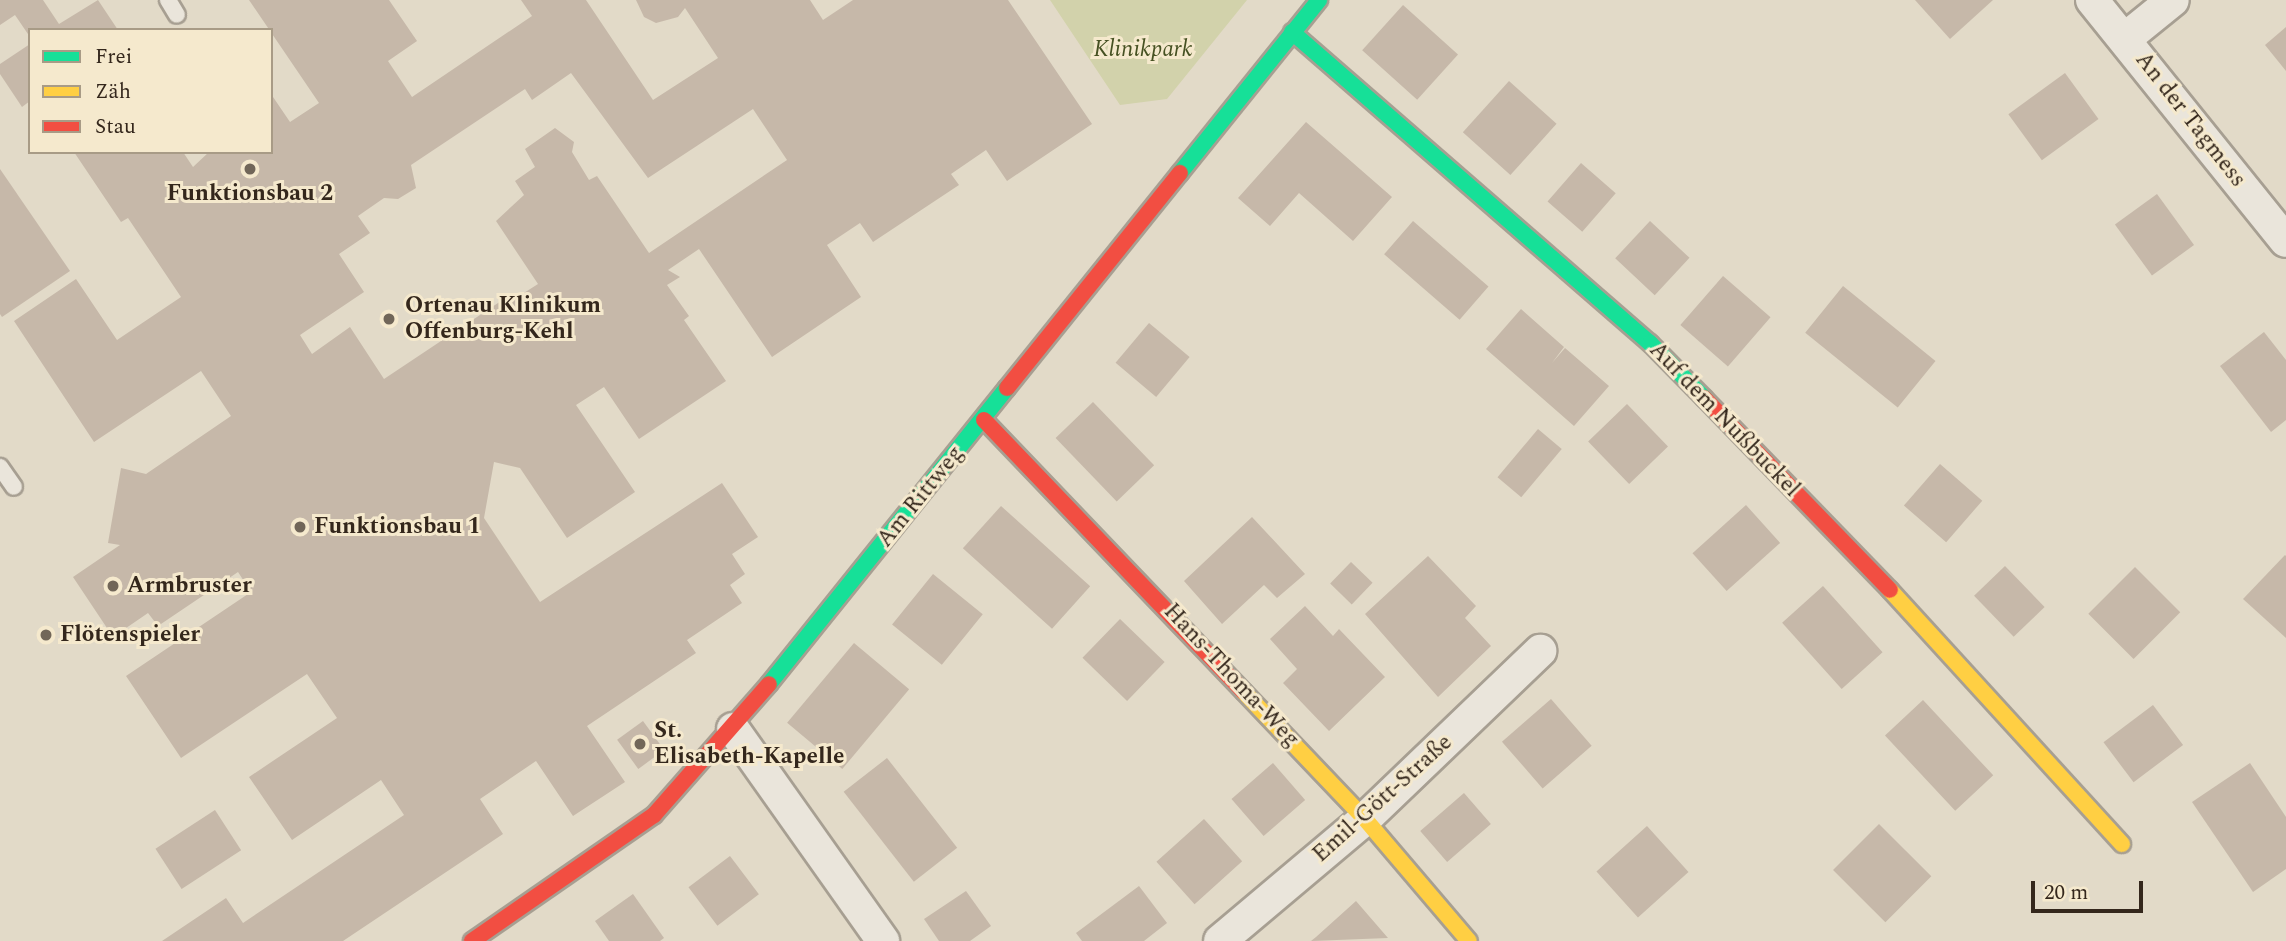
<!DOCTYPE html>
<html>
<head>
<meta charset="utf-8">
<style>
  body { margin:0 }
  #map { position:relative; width:2286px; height:941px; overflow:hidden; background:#e2dac8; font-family:Spectral,serif }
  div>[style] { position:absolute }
  .green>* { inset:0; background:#d2d2ab }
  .building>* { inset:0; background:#c6b8a9; transform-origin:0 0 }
  .roads { filter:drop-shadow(2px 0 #a79f92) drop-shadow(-2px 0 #a79f92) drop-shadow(0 2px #a79f92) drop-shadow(0 -2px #a79f92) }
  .lane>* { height:16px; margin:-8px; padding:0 8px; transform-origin:8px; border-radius:8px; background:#eae5db }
  .street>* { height:32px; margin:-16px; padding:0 16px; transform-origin:16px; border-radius:16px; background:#eae5db }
  .fast>* { height:16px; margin:-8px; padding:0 8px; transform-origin:8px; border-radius:8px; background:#16e098 }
  .slow>* { height:16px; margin:-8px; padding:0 8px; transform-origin:8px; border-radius:8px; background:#ffcf43 }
  .jam>* { height:16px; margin:-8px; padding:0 8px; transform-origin:8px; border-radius:8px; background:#f24e42 }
  .dots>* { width:19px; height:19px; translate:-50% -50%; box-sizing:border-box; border:4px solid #f5e9cd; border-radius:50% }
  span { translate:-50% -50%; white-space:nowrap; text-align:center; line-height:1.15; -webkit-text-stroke:6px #f5e9cd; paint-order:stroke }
  .park-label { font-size:23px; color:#465122; font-style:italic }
  .street-label { font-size:23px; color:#34271c }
  .poi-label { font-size:23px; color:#34271c; font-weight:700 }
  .left { translate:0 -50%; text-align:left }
  .legend { position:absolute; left:28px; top:28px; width:245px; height:126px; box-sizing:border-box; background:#f5e9cd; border:2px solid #a89b86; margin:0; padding:9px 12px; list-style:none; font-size:21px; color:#34271c }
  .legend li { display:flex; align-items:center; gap:14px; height:35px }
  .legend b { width:35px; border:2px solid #a89b86 }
  .scale { position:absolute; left:2031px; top:881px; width:112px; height:32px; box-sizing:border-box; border:4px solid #34271c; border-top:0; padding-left:9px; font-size:21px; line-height:24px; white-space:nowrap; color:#34271c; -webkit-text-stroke:5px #f5e9cd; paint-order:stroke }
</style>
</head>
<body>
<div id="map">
  <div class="green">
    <div style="clip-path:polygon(1050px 0,1247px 0,1167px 99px,1120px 105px)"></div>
  </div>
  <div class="building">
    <div style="clip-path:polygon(0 0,43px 0,59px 24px,98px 0,118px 30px,30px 30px,30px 37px,15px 15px,0 25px)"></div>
    <div style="clip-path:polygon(evenodd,249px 0,389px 0,417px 41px,388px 61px,412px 97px,532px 16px,521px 0,586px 0,653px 100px,718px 58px,685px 8px,678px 17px,656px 23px,644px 17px,636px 0,810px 0,823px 20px,853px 0,1008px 0,1092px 124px,1007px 181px,986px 150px,951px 174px,959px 185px,873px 242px,860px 223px,827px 245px,861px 297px,772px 357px,699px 249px,668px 270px,680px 277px,667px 285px,689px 316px,684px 320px,726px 381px,639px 439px,604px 387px,576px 405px,635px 492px,567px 538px,520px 468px,494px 462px,484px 518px,540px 602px,722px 483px,758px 537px,732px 554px,745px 574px,730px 585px,742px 603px,687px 640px,696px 653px,587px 726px,625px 782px,573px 816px,536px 761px,480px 799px,503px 834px,343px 941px,162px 941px,226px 898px,243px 923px,404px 815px,381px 780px,292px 840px,249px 777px,337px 718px,307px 674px,181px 758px,126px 676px,251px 592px,238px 572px,158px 626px,148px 613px,113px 637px,73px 577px,120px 545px,108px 543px,121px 468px,146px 474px,231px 416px,201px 371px,94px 442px,14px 321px,76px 279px,117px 340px,181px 297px,128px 218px,121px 222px,74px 152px,183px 152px,193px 167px,209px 152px,271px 152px,271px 94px,290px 122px,319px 103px,249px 0,571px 73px,648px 178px,753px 109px,787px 160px,649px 253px,597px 176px,589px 180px,572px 152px,574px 142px,555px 128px,525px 149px,535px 167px,515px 181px,524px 195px,496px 221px,538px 284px,516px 298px,513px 293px,384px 379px,350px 327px,312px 354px,300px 335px,364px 292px,339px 254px,370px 233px,358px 216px,384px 198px,398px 199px,416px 188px,411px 165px,525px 89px,532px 100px,571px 73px)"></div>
    <div style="clip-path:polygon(1915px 0,1993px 0,1950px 39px)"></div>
    <div style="left:1403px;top:5px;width:74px;height:61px;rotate:42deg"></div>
    <div style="clip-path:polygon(2286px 27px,2286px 71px,2265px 45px)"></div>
    <div style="clip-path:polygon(30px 44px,30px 101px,22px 107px,0 74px,0 64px)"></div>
    <div style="left:2065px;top:73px;width:57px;height:70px;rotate:54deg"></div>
    <div style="left:1509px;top:81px;width:64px;height:69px;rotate:42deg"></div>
    <div style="clip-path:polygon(1306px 122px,1392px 197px,1353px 241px,1299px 193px,1270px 226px,1238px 198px)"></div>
    <div style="left:1581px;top:163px;width:46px;height:51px;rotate:41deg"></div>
    <div style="clip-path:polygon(0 169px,70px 271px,2px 317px,0 314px)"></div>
    <div style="left:2157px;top:194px;width:63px;height:52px;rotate:54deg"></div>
    <div style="left:1413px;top:221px;width:100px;height:44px;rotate:41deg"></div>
    <div style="left:1650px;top:221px;width:54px;height:51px;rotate:43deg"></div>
    <div style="left:1723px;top:276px;width:63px;height:65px;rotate:41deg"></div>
    <div style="left:1843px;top:286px;width:119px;height:60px;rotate:39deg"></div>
    <div style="clip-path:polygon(1521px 309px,1564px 347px,1552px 363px,1565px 348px,1609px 386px,1574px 426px,1486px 349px)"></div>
    <div style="left:1149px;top:323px;width:53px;height:52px;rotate:40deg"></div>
    <div style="clip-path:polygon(2264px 332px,2286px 360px,2286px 420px,2271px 432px,2220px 366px)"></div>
    <div style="left:1093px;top:402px;width:88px;height:52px;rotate:46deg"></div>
    <div style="left:1627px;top:404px;width:59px;height:54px;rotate:46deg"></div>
    <div style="left:1538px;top:429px;width:31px;height:63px;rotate:40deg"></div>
    <div style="left:1940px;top:464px;width:56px;height:55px;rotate:41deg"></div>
    <div style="left:1746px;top:505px;width:51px;height:72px;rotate:48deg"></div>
    <div style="left:1001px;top:506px;width:120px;height:57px;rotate:42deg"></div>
    <div style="clip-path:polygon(1252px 517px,1305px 574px,1277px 598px,1264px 585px,1222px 624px,1184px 581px)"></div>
    <div style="clip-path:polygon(2285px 555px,2286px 556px,2286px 638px,2243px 599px)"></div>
    <div style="clip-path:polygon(1428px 556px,1476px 606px,1465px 618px,1491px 646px,1438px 697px,1365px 614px)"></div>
    <div style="left:1351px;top:562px;width:30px;height:30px;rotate:44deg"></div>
    <div style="left:2005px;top:566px;width:57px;height:43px;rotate:46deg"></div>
    <div style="left:2135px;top:567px;width:64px;height:66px;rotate:45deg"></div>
    <div style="left:933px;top:574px;width:64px;height:65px;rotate:39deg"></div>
    <div style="left:1823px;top:586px;width:89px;height:55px;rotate:48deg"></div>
    <div style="clip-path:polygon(1305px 606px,1333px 636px,1339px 629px,1385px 677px,1329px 731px,1283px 683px,1297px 669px,1270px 639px)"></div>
    <div style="left:1120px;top:619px;width:62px;height:54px;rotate:44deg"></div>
    <div style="left:854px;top:643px;width:72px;height:104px;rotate:40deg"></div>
    <div style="left:1551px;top:699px;width:62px;height:65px;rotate:49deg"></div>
    <div style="left:1923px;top:700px;width:103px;height:52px;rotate:47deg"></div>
    <div style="left:2153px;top:705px;width:50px;height:62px;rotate:53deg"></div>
    <div style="left:643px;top:721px;width:36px;height:32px;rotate:54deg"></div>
    <div style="left:887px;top:758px;width:114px;height:55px;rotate:52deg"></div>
    <div style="left:1273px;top:763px;width:49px;height:55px;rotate:49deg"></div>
    <div style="clip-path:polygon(2250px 763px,2286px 817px,2286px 869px,2253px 892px,2192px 802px)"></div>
    <div style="left:1464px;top:793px;width:41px;height:58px;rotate:49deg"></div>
    <div style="left:215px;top:810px;width:48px;height:71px;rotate:57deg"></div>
    <div style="left:1204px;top:819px;width:57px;height:64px;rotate:48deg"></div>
    <div style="left:1879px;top:824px;width:74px;height:65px;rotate:45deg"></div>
    <div style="left:1647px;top:826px;width:62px;height:68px;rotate:48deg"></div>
    <div style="left:730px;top:856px;width:48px;height:52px;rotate:53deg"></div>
    <div style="clip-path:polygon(1139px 886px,1167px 923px,1144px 941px,1082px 941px,1076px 933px)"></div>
    <div style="clip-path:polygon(966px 891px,991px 926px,970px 941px,939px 941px,924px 919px)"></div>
    <div style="clip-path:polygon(633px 894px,664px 938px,660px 941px,609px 941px,595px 921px)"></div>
    <div style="clip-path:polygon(1356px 901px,1388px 938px,1311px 941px,1316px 937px)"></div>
  </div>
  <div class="roads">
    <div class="lane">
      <div style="left:168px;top:0;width:17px;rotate:59deg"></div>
      <div style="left:0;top:467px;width:24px;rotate:55deg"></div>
    </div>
    <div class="street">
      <div style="left:2092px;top:0;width:309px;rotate:51.2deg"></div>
      <div style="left:2126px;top:38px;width:60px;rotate:-39deg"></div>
      <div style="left:733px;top:729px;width:260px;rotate:54.7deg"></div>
      <div style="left:1220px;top:941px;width:189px;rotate:-40.1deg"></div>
      <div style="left:1365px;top:819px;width:243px;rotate:-43.8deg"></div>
    </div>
    <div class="fast">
      <div style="left:1292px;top:32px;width:474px;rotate:41deg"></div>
      <div style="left:1650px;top:343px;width:77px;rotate:45.5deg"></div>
      <div style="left:1180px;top:173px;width:222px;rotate:-51.2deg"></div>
      <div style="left:769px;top:684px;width:380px;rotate:-51.2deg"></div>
    </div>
    <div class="slow">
      <div style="left:1890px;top:590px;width:344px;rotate:47.6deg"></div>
      <div style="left:1244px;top:692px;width:175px;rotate:46.4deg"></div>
      <div style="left:1365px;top:819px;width:160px;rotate:49.6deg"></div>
    </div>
    <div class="jam">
      <div style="left:1007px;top:388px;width:276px;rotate:-51.2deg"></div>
      <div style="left:1704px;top:398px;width:267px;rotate:45.9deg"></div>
      <div style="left:984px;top:420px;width:376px;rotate:46.3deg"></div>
      <div style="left:472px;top:941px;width:221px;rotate:-34.7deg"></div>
      <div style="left:654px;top:815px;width:174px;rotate:-48.7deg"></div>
    </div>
  </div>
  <div class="dots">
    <div style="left:250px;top:169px;background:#716658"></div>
    <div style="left:389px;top:319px;background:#716658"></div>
    <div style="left:300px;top:527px;background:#716658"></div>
    <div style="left:113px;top:586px;background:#716658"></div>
    <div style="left:46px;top:635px;background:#716658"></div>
    <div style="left:640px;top:744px;background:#716658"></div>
  </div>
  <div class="park-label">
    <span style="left:1143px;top:50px">Klinikpark</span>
  </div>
  <div class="street-label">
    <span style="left:2190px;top:120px;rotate:52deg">An der Tagmess</span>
    <span style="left:1724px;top:420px;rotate:46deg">Auf dem Nußbuckel</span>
    <span style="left:921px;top:497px;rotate:-51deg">Am Rittweg</span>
    <span style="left:1231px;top:676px;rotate:47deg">Hans-Thoma-Weg</span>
    <span style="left:1383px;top:799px;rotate:-42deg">Emil-Gött-Straße</span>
  </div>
  <div class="poi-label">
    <span style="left:250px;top:194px">Funktionsbau 2</span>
    <span class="left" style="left:405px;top:319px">Ortenau Klinikum<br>Offenburg-Kehl</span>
    <span class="left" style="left:314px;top:527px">Funktionsbau 1</span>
    <span class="left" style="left:127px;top:586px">Armbruster</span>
    <span class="left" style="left:60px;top:635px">Flötenspieler</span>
    <span class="left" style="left:654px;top:744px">St.<br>Elisabeth-Kapelle</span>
  </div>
  <ul class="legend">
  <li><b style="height:9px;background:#16e098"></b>Frei</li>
  <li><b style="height:9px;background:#ffcf43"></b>Zäh</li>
  <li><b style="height:9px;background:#f24e42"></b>Stau</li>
  </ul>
  <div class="scale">20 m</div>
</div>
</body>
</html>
